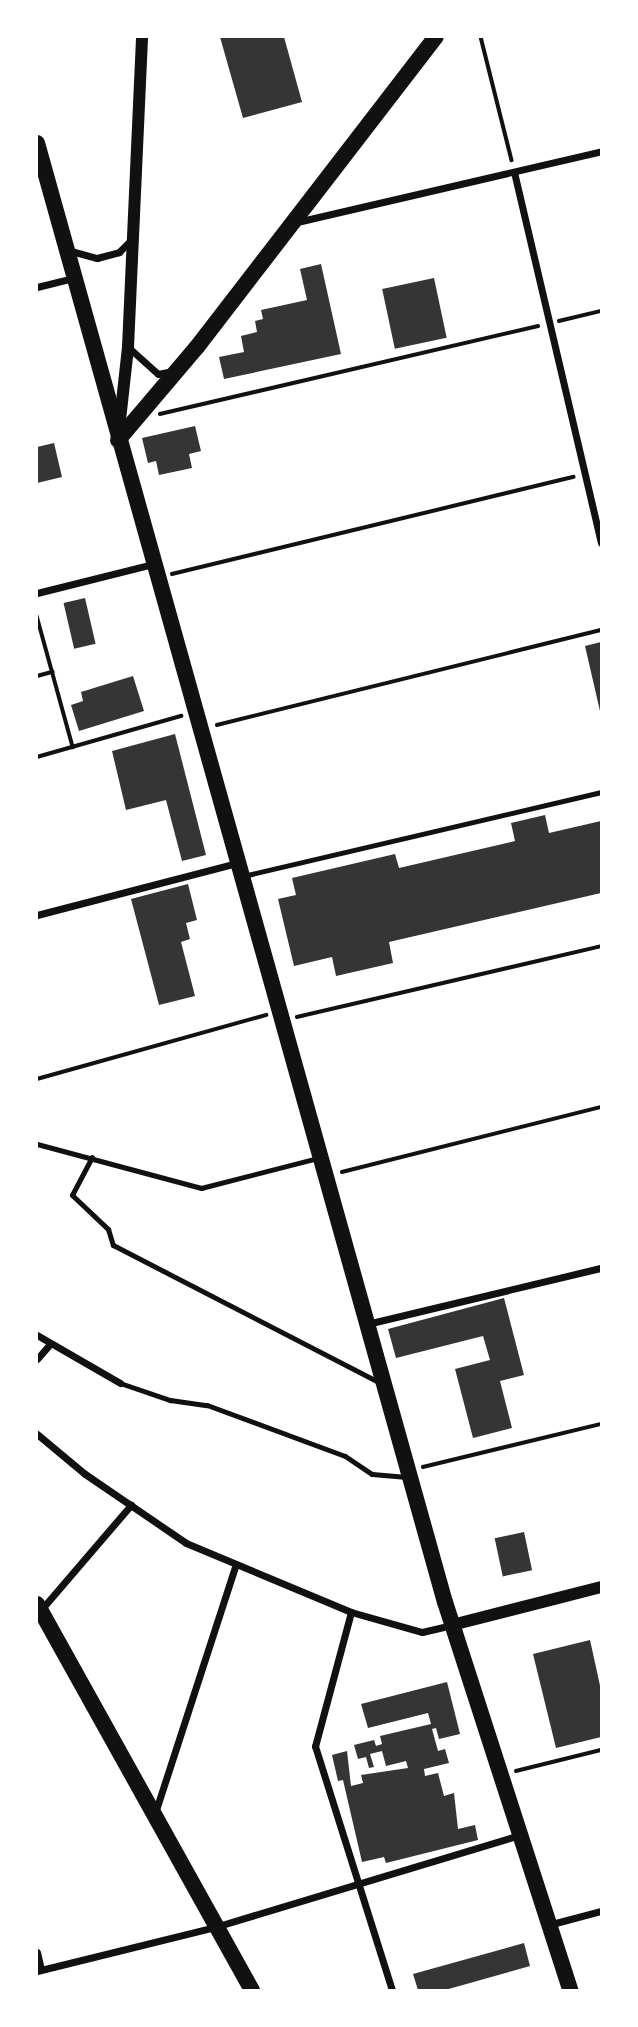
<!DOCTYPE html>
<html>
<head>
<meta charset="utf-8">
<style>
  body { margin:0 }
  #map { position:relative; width:638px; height:2027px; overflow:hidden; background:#fff; font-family:"Varela Round",sans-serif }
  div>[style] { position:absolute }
  .building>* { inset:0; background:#353535; transform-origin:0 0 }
  .path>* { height:3.5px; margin:-1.75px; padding:0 1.75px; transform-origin:1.75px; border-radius:1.75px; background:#111 }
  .service>* { height:5px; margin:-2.5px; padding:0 2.5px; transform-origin:2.5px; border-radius:2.5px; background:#111 }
  .minor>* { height:7px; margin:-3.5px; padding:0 3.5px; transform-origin:3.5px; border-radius:3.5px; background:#111 }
  .tertiary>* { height:12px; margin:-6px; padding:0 6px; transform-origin:6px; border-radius:6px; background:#111 }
  .primary>* { height:16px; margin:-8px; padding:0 8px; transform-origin:8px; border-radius:8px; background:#111 }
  span { translate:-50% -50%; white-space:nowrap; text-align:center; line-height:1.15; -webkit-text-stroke:6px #fff; paint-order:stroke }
  .frame { position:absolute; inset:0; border:38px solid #fff; pointer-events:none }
</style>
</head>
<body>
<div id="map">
  <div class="building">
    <div style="clip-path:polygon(220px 37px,284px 37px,302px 102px,243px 118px)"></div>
    <div style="clip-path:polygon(321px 264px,341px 354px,224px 379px,219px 357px,244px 352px,241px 336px,257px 332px,255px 321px,263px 319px,261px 310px,307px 300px,300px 269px)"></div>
    <div style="left:434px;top:278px;width:61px;height:53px;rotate:78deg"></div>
    <div style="clip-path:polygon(195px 426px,201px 451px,189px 454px,192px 468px,159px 475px,156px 461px,148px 463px,142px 438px)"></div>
    <div style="clip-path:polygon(54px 443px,62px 477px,37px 483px,37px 447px)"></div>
    <div style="left:85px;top:598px;width:47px;height:22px;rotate:77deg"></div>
    <div style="clip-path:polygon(601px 642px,601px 711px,600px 711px,585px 646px)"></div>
    <div style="clip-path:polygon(133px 676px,144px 711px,79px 731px,71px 705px,83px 701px,81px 692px)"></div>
    <div style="clip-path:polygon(175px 734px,206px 855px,182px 861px,166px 800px,126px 810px,112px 751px)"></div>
    <div style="clip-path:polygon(545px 815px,549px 833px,601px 821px,601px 893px,389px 942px,393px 963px,336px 976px,332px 957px,294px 966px,278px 899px,296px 895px,292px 878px,395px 854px,399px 868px,515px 841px,511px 823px)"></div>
    <div style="clip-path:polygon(188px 884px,197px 920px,186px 923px,190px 939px,181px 942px,195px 996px,159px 1005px,131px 899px)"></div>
    <div style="clip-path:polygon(504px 1298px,524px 1375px,500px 1381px,512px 1428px,473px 1438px,455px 1369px,490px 1360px,483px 1336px,396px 1358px,388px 1329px)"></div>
    <div style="left:524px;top:1532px;width:39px;height:30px;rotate:78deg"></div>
    <div style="clip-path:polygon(590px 1640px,601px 1690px,601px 1737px,556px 1748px,533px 1654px)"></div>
    <div style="clip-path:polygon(447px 1682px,460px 1734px,439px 1739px,436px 1728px,432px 1729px,438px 1751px,445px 1749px,449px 1763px,424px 1769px,425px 1776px,438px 1773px,444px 1796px,454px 1793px,458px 1829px,475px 1825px,478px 1840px,386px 1863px,384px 1857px,362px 1862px,343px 1780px,338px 1781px,332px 1755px,347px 1751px,351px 1786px,363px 1783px,361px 1775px,408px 1768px,406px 1761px,386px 1766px,382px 1751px,370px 1754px,374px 1767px,369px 1768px,366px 1757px,358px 1759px,354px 1745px,374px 1740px,376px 1746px,382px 1744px,380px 1736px,431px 1724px,428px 1713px,368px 1728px,361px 1704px)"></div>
    <div style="clip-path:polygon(524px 1943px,530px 1966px,445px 1990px,418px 1990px,413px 1974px)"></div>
  </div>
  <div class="path">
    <div style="left:481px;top:37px;width:127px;rotate:75.9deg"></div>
    <div style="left:559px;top:321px;width:43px;rotate:-13.4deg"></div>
    <div style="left:160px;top:414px;width:388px;rotate:-13.1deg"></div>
    <div style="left:172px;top:574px;width:413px;rotate:-13.6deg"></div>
    <div style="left:37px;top:616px;width:136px;rotate:74.6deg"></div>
    <div style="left:37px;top:676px;width:16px;rotate:-15deg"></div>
    <div style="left:217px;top:725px;width:396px;rotate:-13.9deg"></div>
    <div style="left:37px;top:757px;width:150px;rotate:-15.9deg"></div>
    <div style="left:297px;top:1017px;width:312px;rotate:-13.1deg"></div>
    <div style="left:37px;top:1079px;width:238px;rotate:-15.6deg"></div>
    <div style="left:342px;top:1172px;width:267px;rotate:-14.1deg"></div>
    <div style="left:423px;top:1467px;width:183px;rotate:-13.6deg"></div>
    <div style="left:516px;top:1771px;width:88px;rotate:-13.9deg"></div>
  </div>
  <div class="service">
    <div style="left:243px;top:876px;width:368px;rotate:-13.2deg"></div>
    <div style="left:37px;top:1144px;width:170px;rotate:15deg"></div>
    <div style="left:201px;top:1188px;width:121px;rotate:-14.4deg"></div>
    <div style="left:92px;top:1157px;width:43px;rotate:117.8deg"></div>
    <div style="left:72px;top:1195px;width:50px;rotate:43.4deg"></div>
    <div style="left:108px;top:1229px;width:17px;rotate:73deg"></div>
    <div style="left:113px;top:1245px;width:301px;rotate:27.3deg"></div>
    <div style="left:120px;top:1383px;width:53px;rotate:18.8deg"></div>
    <div style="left:170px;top:1400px;width:37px;rotate:8deg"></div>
    <div style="left:207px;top:1405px;width:147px;rotate:20.3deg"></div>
    <div style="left:345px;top:1456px;width:32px;rotate:34deg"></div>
    <div style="left:372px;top:1474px;width:35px;rotate:5deg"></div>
  </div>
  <div class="minor">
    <div style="left:514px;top:172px;width:381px;rotate:76.8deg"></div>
    <div style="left:297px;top:222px;width:312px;rotate:-13.1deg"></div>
    <div style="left:67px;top:250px;width:31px;rotate:15deg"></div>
    <div style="left:97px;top:258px;width:23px;rotate:-15deg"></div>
    <div style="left:119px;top:252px;width:18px;rotate:-45deg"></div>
    <div style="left:37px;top:287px;width:38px;rotate:-14deg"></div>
    <div style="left:128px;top:347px;width:40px;rotate:42deg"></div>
    <div style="left:158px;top:374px;width:14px;rotate:-12deg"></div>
    <div style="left:37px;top:593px;width:120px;rotate:-14deg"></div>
    <div style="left:37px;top:915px;width:206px;rotate:-14.6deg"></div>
    <div style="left:367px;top:1324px;width:241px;rotate:-13.5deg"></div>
    <div style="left:37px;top:1335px;width:96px;rotate:30deg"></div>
    <div style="left:37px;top:1359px;width:20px;rotate:-49deg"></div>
    <div style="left:37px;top:1434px;width:62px;rotate:39.8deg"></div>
    <div style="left:85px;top:1474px;width:122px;rotate:34.3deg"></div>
    <div style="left:186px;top:1543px;width:179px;rotate:22.7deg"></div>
    <div style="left:351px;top:1612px;width:74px;rotate:15.7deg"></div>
    <div style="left:422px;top:1632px;width:31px;rotate:-13deg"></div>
    <div style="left:40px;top:1611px;width:140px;rotate:-49.4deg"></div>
    <div style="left:351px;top:1612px;width:139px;rotate:105deg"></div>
    <div style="left:315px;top:1746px;width:256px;rotate:72.5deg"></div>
    <div style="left:155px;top:1813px;width:262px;rotate:-72deg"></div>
    <div style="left:548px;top:1925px;width:55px;rotate:-14.8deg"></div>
    <div style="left:37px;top:1952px;width:18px;rotate:77deg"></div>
    <div style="left:37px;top:1971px;width:183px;rotate:-13.9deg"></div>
    <div style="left:215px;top:1927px;width:318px;rotate:-16.8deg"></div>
  </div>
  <div class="tertiary">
    <div style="left:119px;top:429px;width:82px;rotate:-83.7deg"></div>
    <div style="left:128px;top:347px;width:310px;rotate:-87.4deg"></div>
    <div style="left:452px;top:1625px;width:154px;rotate:-14.3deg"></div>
  </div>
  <div class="primary">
    <div style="left:37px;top:143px;width:1515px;rotate:74.38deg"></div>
    <div style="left:445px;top:1602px;width:408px;rotate:72.1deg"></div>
    <div style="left:118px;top:440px;width:122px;rotate:-49.7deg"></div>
    <div style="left:197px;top:347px;width:391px;rotate:-52.4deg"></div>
    <div style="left:37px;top:1604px;width:442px;rotate:60.9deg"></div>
  </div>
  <div class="frame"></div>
</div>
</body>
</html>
